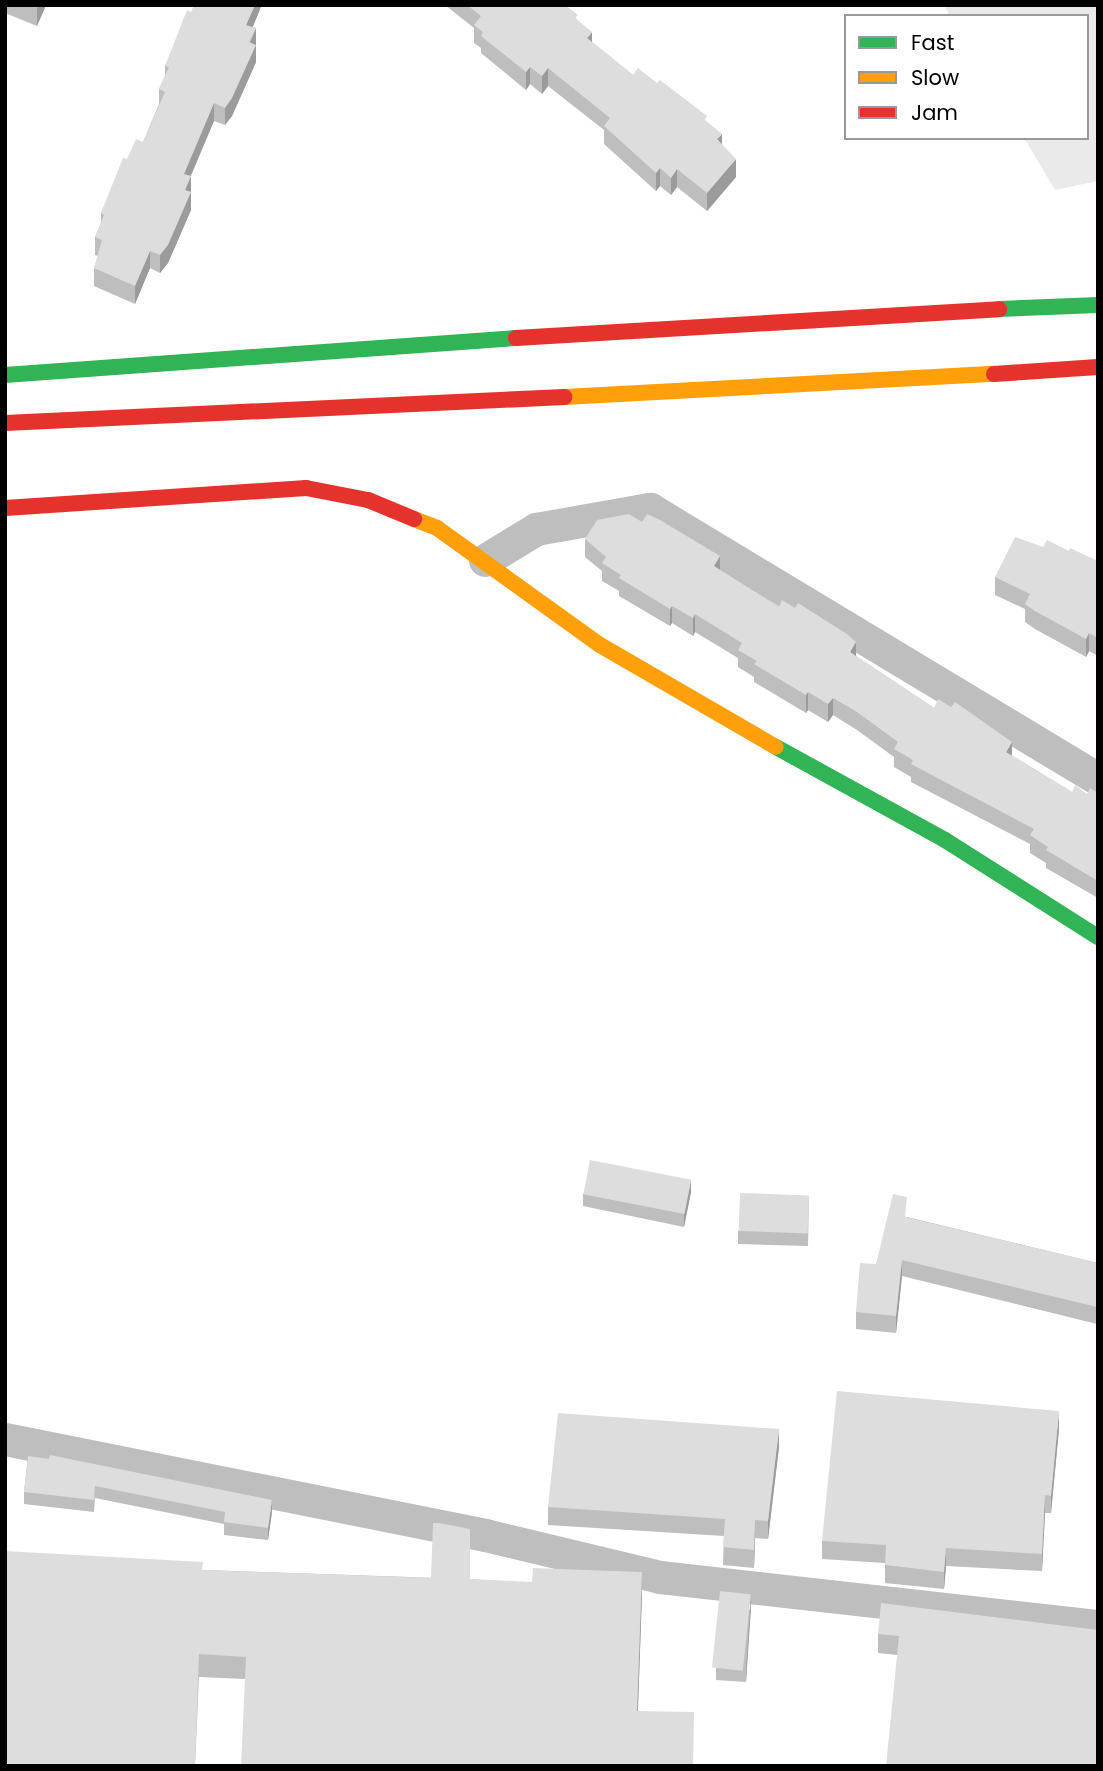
<!DOCTYPE html>
<html>
<head>
<meta charset="utf-8">
<style>
  body { margin:0 }
  #map { position:relative; width:1103px; height:1771px; overflow:hidden; background:#fff; font-family:Poppins,sans-serif }
  div>[style] { position:absolute }
  .green>* { inset:0; background:#eaeaea }
  .street>* { height:33px; margin:-16.5px; padding:0 16.5px; transform-origin:16.5px; border-radius:16.5px; background:#bebebe }
  .fast>* { height:16px; margin:-8px; padding:0 8px; transform-origin:8px; border-radius:8px; background:#30b455 }
  .slow>* { height:16px; margin:-8px; padding:0 8px; transform-origin:8px; border-radius:8px; background:#ff9f0a }
  .jam>* { height:16px; margin:-8px; padding:0 8px; transform-origin:8px; border-radius:8px; background:#e5322d }
  .wall>* { inset:0; background:#bebebe }
  .shaded-wall>* { inset:0; background:#9b9b9b }
  .building>* { inset:0; background:#ddd; transform-origin:0 0 }
  span { translate:-50% -50%; white-space:nowrap; text-align:center; line-height:1.15; -webkit-text-stroke:5px #fff; paint-order:stroke }
  .frame { position:absolute; inset:0; border:7px solid #000; pointer-events:none }
  .legend { position:absolute; left:844px; top:14px; width:245px; height:126px; box-sizing:border-box; background:#fff; border:2px solid #999; margin:0; padding:9px 12px; list-style:none; font-size:21px; color:#000 }
  .legend li { display:flex; align-items:center; gap:14px; height:35px }
  .legend b { width:35px; border:2px solid #999 }
</style>
</head>
<body>
<div id="map">
  <div class="green">
    <div style="clip-path:polygon(944px 5px,1098px 5px,1098px 181px,1055px 190px,1024px 138px,1087px 138px,1087px 16px,950px 16px)"></div>
  </div>
  <div class="street">
    <div style="left:485px;top:560px;width:60px;rotate:-31.3deg"></div>
    <div style="left:536px;top:529px;width:116px;rotate:-10deg"></div>
    <div style="left:650px;top:509px;width:523px;rotate:31.08deg"></div>
    <div style="left:5px;top:1439px;width:490px;rotate:11.3deg"></div>
    <div style="left:485px;top:1535px;width:180px;rotate:13.5deg"></div>
    <div style="left:660px;top:1577px;width:441px;rotate:6.4deg"></div>
  </div>
  <div class="fast">
    <div style="left:999px;top:309px;width:99px;rotate:-2.3deg"></div>
    <div style="left:5px;top:375px;width:512px;rotate:-4.14deg"></div>
    <div style="left:776px;top:747px;width:193px;rotate:28.8deg"></div>
    <div style="left:945px;top:840px;width:181px;rotate:32.4deg"></div>
  </div>
  <div class="slow">
    <div style="left:564px;top:397px;width:431px;rotate:-3.1deg"></div>
    <div style="left:414px;top:519px;width:25px;rotate:21deg"></div>
    <div style="left:437px;top:528px;width:201px;rotate:35.7deg"></div>
    <div style="left:600px;top:645px;width:203px;rotate:30.1deg"></div>
  </div>
  <div class="jam">
    <div style="left:516px;top:338px;width:484px;rotate:-3.4deg"></div>
    <div style="left:994px;top:374px;width:104px;rotate:-3.9deg"></div>
    <div style="left:5px;top:423px;width:560px;rotate:-2.66deg"></div>
    <div style="left:5px;top:508px;width:302px;rotate:-3.8deg"></div>
    <div style="left:306px;top:488px;width:63px;rotate:11deg"></div>
    <div style="left:368px;top:500px;width:50px;rotate:22.4deg"></div>
  </div>
  <div class="wall">
    <div style="clip-path:polygon(5px 5px,46px 5px,37px 26px,5px 13px)"></div>
    <div style="clip-path:polygon(261px 5px,253px 27px,256px 28px,256px 62px,232px 116px,225px 125px,214px 121px,191px 176px,191px 210px,168px 263px,160px 273px,150px 268px,135px 304px,94px 286px,94px 268px,98px 256px,95px 255px,95px 237px,101px 223px,101px 213px,127px 159px,143px 142px,159px 104px,159px 89px,165px 76px,165px 66px,191px 12px)"></div>
    <div style="clip-path:polygon(445px 5px,565px 5px,578px 21px,592px 42px,633px 75px,707px 122px,722px 144px,736px 177px,707px 211px,677px 187px,671px 195px,660px 186px,656px 191px,604px 144px,604px 130px,548px 86px,542px 94px,530px 84px,526px 90px,481px 53px,481px 48px,474px 43px,474px 28px)"></div>
    <div style="clip-path:polygon(585px 539px,720px 569px,856px 656px,934px 708px,1072px 792px,1087px 794px,1098px 793px,1098px 898px,1046px 868px,1046px 863px,1030px 853px,1030px 844px,911px 782px,911px 777px,894px 767px,894px 757px,857px 730px,833px 715px,828px 722px,808px 710px,806px 713px,754px 682px,754px 677px,738px 667px,738px 658px,695px 632px,693px 636px,672px 623px,670px 626px,619px 596px,619px 591px,602px 581px,602px 571px,585px 557px)"></div>
    <div style="clip-path:polygon(1043px 547px,1069px 551px,1098px 561px,1098px 656px,1089px 651px,1086px 657px,1035px 629px,1025px 622px,1025px 609px,995px 595px,995px 577px)"></div>
    <div style="clip-path:polygon(691px 1192px,684px 1227px,583px 1206px,583px 1194px)"></div>
    <div style="clip-path:polygon(809px 1196px,808px 1246px,738px 1244px,738px 1231px)"></div>
    <div style="clip-path:polygon(907px 1217px,1098px 1263px,1097px 1324px,902px 1276px,896px 1333px,856px 1329px,856px 1312px,876px 1264px)"></div>
    <div style="clip-path:polygon(1059px 1429px,1051px 1513px,1045px 1513px,1042px 1571px,946px 1566px,944px 1589px,885px 1583px,885px 1563px,822px 1559px,822px 1541px)"></div>
    <div style="clip-path:polygon(779px 1447px,768px 1539px,755px 1538px,754px 1568px,723px 1565px,724px 1536px,548px 1525px,548px 1507px)"></div>
    <div style="clip-path:polygon(28px 1456px,272px 1512px,268px 1540px,224px 1535px,224px 1524px,95px 1498px,94px 1512px,24px 1504px,24px 1492px)"></div>
    <div style="clip-path:polygon(203px 1570px,470px 1579px,642px 1594px,638px 1711px,694px 1766px,245px 1679px,199px 1677px,195px 1766px,5px 1766px)"></div>
    <div style="clip-path:polygon(751px 1607px,746px 1682px,716px 1680px,716px 1668px)"></div>
    <div style="clip-path:polygon(1098px 1630px,897px 1655px,878px 1653px,878px 1634px)"></div>
  </div>
  <div class="shaded-wall">
    <div style="clip-path:polygon(39px 5px,46px 5px,37px 26px,37px 9px)"></div>
    <div style="clip-path:polygon(255px 5px,261px 5px,261px 7px,246px 43px,246px 25px)"></div>
    <div style="clip-path:polygon(256px 28px,256px 62px,232px 116px,225px 125px,225px 108px)"></div>
    <div style="clip-path:polygon(592px 32px,592px 50px,587px 38px)"></div>
    <div style="clip-path:polygon(530px 67px,530px 84px,526px 90px,526px 72px)"></div>
    <div style="clip-path:polygon(548px 68px,548px 86px,542px 94px,542px 76px)"></div>
    <div style="clip-path:polygon(214px 103px,214px 121px,184px 191px,184px 174px)"></div>
    <div style="clip-path:polygon(722px 134px,722px 151px,717px 139px)"></div>
    <div style="clip-path:polygon(736px 159px,736px 177px,707px 211px,707px 193px)"></div>
    <div style="clip-path:polygon(660px 168px,660px 186px,656px 191px,656px 173px)"></div>
    <div style="clip-path:polygon(677px 169px,677px 187px,671px 195px,671px 178px)"></div>
    <div style="clip-path:polygon(191px 176px,191px 210px,168px 263px,160px 273px,160px 255px,185px 190px)"></div>
    <div style="clip-path:polygon(150px 251px,150px 268px,135px 304px,135px 286px)"></div>
    <div style="clip-path:polygon(720px 556px,720px 574px,714px 566px)"></div>
    <div style="clip-path:polygon(672px 606px,672px 623px,670px 626px,670px 609px)"></div>
    <div style="clip-path:polygon(695px 614px,695px 632px,693px 636px,693px 618px)"></div>
    <div style="clip-path:polygon(1089px 633px,1089px 651px,1086px 657px,1086px 639px)"></div>
    <div style="clip-path:polygon(856px 642px,856px 660px,850px 652px)"></div>
    <div style="clip-path:polygon(808px 692px,808px 710px,806px 713px,806px 695px)"></div>
    <div style="clip-path:polygon(833px 698px,833px 715px,828px 722px,828px 704px)"></div>
    <div style="clip-path:polygon(1012px 742px,1012px 760px,1006px 752px)"></div>
    <div style="clip-path:polygon(691px 1180px,691px 1192px,684px 1227px,684px 1214px)"></div>
    <div style="clip-path:polygon(902px 1260px,902px 1276px,896px 1333px,896px 1316px)"></div>
    <div style="clip-path:polygon(1059px 1411px,1059px 1429px,1051px 1513px,1051px 1496px)"></div>
    <div style="clip-path:polygon(779px 1429px,779px 1447px,768px 1539px,768px 1521px)"></div>
    <div style="clip-path:polygon(1045px 1495px,1045px 1513px,1042px 1571px,1042px 1554px)"></div>
    <div style="clip-path:polygon(272px 1500px,272px 1512px,268px 1540px,268px 1528px)"></div>
    <div style="clip-path:polygon(755px 1520px,755px 1538px,754px 1568px,754px 1550px)"></div>
    <div style="clip-path:polygon(946px 1548px,946px 1566px,944px 1589px,944px 1572px)"></div>
    <div style="clip-path:polygon(642px 1572px,642px 1594px,637px 1733px,637px 1711px)"></div>
    <div style="clip-path:polygon(751px 1594px,751px 1607px,746px 1682px,746px 1670px)"></div>
  </div>
  <div class="building">
    <div style="clip-path:polygon(194px 5px,255px 5px,246px 25px,256px 28px,249px 42px,256px 45px,232px 98px,225px 108px,214px 103px,184px 174px,191px 176px,185px 190px,191px 192px,168px 245px,160px 255px,150px 251px,135px 286px,94px 268px,102px 240px,95px 237px,104px 215px,101px 213px,123px 158px,127px 159px,136px 139px,143px 142px,165px 92px,159px 89px,169px 67px,165px 66px,187px 10px,191px 12px)"></div>
    <div style="clip-path:polygon(467px 5px,565px 5px,578px 15px,575px 18px,592px 32px,587px 38px,633px 75px,638px 68px,657px 83px,660px 80px,707px 116px,705px 120px,722px 134px,717px 139px,736px 159px,707px 193px,677px 169px,671px 178px,660px 168px,656px 173px,604px 126px,610px 118px,548px 68px,542px 76px,530px 67px,526px 72px,481px 36px,483px 32px,474px 25px,481px 16px)"></div>
    <div style="clip-path:polygon(629px 514px,642px 522px,647px 514px,660px 520px,720px 556px,714px 566px,779px 607px,782px 600px,795px 608px,798px 603px,847px 634px,856px 642px,850px 652px,934px 708px,938px 699px,951px 707px,955px 702px,1012px 742px,1006px 752px,1072px 792px,1075px 785px,1087px 794px,1090px 788px,1098px 793px,1098px 881px,1046px 850px,1048px 847px,1030px 835px,1034px 829px,911px 764px,913px 760px,894px 749px,898px 742px,857px 712px,833px 698px,828px 704px,808px 692px,806px 695px,754px 664px,757px 661px,738px 650px,742px 643px,695px 614px,693px 618px,672px 606px,670px 609px,619px 578px,621px 575px,602px 563px,606px 557px,585px 539px,597px 520px)"></div>
    <div style="clip-path:polygon(1015px 537px,1043px 547px,1047px 540px,1069px 551px,1070px 548px,1098px 561px,1098px 638px,1089px 633px,1086px 639px,1035px 611px,1025px 604px,1030px 594px,995px 577px)"></div>
    <div style="left:590px;top:1160px;width:103px;height:35px;rotate:11deg"></div>
    <div style="left:740px;top:1193px;width:69px;height:38px;rotate:2deg"></div>
    <div style="clip-path:polygon(893px 1194px,907px 1197px,905px 1217px,1098px 1263px,1097px 1307px,902px 1260px,896px 1316px,856px 1312px,860px 1263px,876px 1264px)"></div>
    <div style="clip-path:polygon(837px 1391px,1059px 1411px,1051px 1496px,1045px 1495px,1042px 1554px,946px 1548px,944px 1572px,885px 1565px,886px 1545px,822px 1541px)"></div>
    <div style="clip-path:polygon(558px 1413px,779px 1429px,768px 1521px,755px 1520px,754px 1550px,723px 1547px,725px 1519px,548px 1507px)"></div>
    <div style="clip-path:polygon(50px 1455px,272px 1500px,268px 1528px,224px 1522px,225px 1512px,95px 1486px,94px 1500px,24px 1492px,28px 1456px,49px 1459px)"></div>
    <div style="clip-path:polygon(433px 1523px,439px 1523px,470px 1529px,470px 1579px,532px 1582px,533px 1568px,642px 1572px,637px 1711px,694px 1712px,693px 1766px,241px 1766px,246px 1657px,199px 1654px,195px 1766px,5px 1766px,5px 1551px,203px 1562px,202px 1570px,431px 1578px)"></div>
    <div style="left:720px;top:1591px;width:31px;height:77px;rotate:6deg"></div>
    <div style="clip-path:polygon(881px 1603px,1098px 1630px,1098px 1766px,886px 1766px,899px 1636px,878px 1634px)"></div>
  </div>
  <div class="frame"></div>
  <ul class="legend">
  <li><b style="height:9px;background:#30b455"></b>Fast</li>
  <li><b style="height:9px;background:#ff9f0a"></b>Slow</li>
  <li><b style="height:9px;background:#e5322d"></b>Jam</li>
  </ul>
</div>
</body>
</html>
